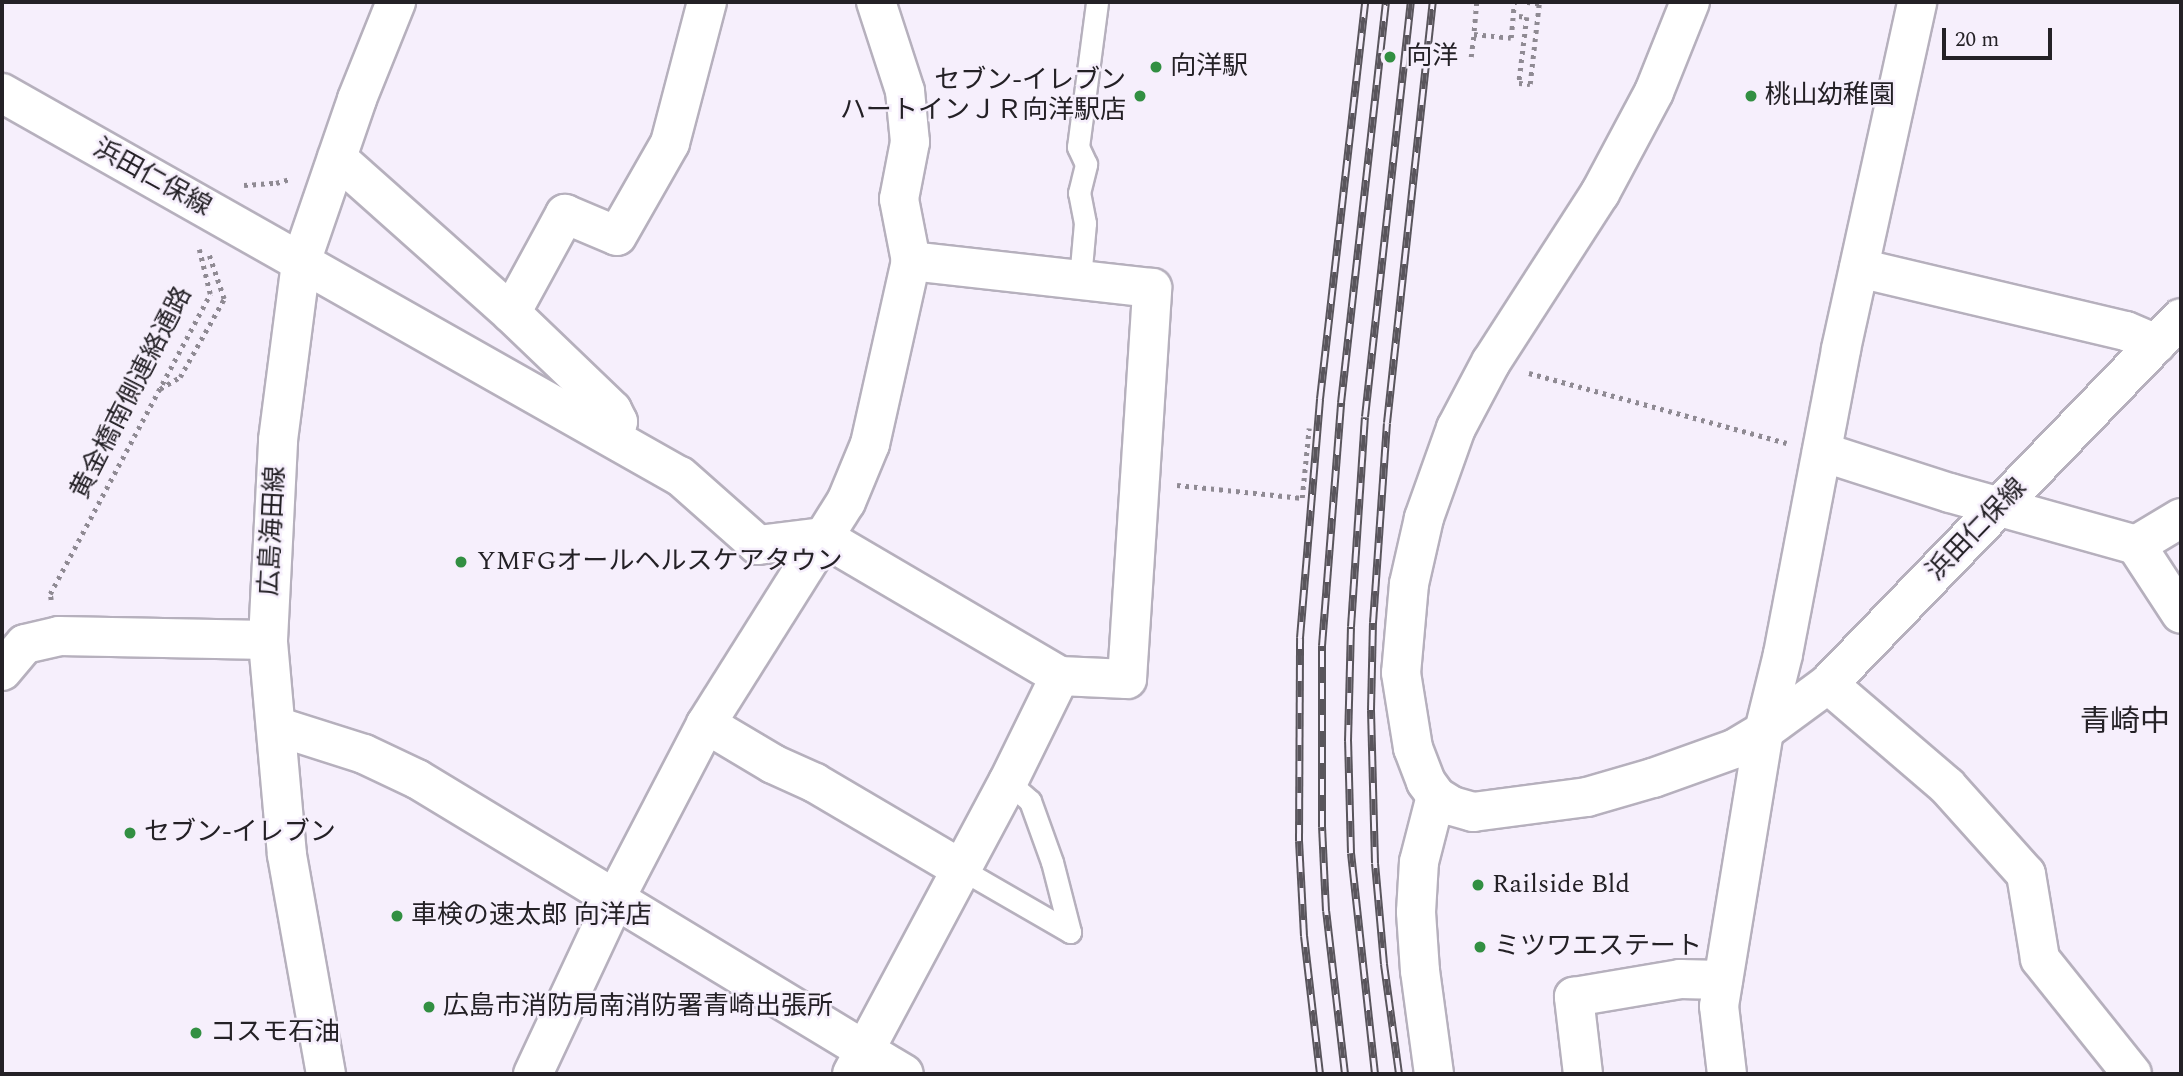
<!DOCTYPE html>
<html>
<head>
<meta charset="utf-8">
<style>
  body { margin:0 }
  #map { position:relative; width:2183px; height:1076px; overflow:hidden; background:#f6effc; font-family:Spectral,"Noto Sans JP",serif }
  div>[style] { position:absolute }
  .path>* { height:4.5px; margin-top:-2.25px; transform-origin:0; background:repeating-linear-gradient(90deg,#8f8a93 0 3.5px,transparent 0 8.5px) }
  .roads { filter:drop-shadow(2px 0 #b6b0bd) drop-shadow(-2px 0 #b6b0bd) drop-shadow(0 2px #b6b0bd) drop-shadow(0 -2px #b6b0bd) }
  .service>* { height:21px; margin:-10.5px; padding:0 10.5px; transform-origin:10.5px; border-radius:10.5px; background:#fff }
  .minor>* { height:38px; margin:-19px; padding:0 19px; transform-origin:19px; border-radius:19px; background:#fff }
  .tertiary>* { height:38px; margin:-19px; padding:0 19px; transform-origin:19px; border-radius:19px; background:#fff }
  .secondary>* { height:38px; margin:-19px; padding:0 19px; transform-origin:19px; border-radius:19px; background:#fff }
  .rail>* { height:8px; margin-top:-4px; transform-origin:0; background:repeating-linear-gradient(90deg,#f6effc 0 16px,#59555c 0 32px); box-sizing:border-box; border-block:2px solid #59555c }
  .dots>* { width:19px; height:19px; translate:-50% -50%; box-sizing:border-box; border:4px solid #f6effc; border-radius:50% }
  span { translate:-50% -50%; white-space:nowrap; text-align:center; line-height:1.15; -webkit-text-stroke:5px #f6effc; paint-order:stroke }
  .poi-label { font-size:26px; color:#242126 }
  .left { translate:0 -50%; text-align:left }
  .right { translate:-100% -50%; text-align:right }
  .street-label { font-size:26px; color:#242126 }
  .quarter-label { font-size:30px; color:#242126 }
  .frame { position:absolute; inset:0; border:4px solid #242126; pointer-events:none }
  .scale { position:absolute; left:1942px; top:28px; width:110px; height:32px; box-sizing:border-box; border:4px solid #242126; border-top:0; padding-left:9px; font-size:21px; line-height:24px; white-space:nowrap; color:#242126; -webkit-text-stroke:5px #f6effc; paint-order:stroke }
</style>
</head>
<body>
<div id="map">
  <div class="path">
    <div style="left:1477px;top:2px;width:32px;rotate:95deg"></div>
    <div style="left:1474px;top:34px;width:37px;rotate:6deg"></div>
    <div style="left:1511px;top:38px;width:36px;rotate:-85deg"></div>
    <div style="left:1519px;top:16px;width:8px;rotate:7deg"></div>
    <div style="left:1527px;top:17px;width:66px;rotate:96.9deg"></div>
    <div style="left:1519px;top:83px;width:11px;rotate:5deg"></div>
    <div style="left:1530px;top:84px;width:81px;rotate:-83.6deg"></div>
    <div style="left:1539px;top:4px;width:15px;rotate:-172deg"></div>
    <div style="left:1471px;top:57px;width:23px;rotate:-83deg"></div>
    <div style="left:244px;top:185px;width:32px;rotate:-4deg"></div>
    <div style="left:276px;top:183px;width:15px;rotate:-16deg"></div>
    <div style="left:1529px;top:373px;width:267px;rotate:15.2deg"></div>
    <div style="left:160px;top:389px;width:23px;rotate:-31deg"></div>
    <div style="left:180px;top:377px;width:90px;rotate:-60.6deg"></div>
    <div style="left:224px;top:299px;width:46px;rotate:-108.8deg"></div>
    <div style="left:1177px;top:485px;width:126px;rotate:5.9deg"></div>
    <div style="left:1302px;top:498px;width:70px;rotate:-84.3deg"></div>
    <div style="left:51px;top:600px;width:6px;rotate:-99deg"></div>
    <div style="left:50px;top:594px;width:340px;rotate:-61.9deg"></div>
    <div style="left:210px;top:294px;width:46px;rotate:-103.7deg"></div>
  </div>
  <div class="roads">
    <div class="service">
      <div style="left:1080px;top:279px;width:56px;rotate:-84.9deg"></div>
      <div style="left:1085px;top:223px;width:31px;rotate:-101deg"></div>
      <div style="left:1079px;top:193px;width:30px;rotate:-76deg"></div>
      <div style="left:1086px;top:164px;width:19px;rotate:-115deg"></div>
      <div style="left:1078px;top:147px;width:146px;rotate:-82.5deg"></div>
      <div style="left:961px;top:869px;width:126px;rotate:30deg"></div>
      <div style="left:1070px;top:932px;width:72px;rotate:-104.4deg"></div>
      <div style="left:1052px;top:862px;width:65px;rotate:-109.8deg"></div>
      <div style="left:1030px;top:801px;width:29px;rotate:-139deg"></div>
    </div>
    <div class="minor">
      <div style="left:337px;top:158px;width:233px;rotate:41.7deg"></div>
      <div style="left:511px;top:313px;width:140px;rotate:43.8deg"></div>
      <div style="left:612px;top:410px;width:13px;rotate:63deg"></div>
      <div style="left:618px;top:422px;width:16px;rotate:108deg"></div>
      <div style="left:301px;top:262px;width:435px;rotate:29.5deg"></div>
      <div style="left:680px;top:476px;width:104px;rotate:41.5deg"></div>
      <div style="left:758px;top:545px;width:65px;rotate:-7deg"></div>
      <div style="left:823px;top:537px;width:275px;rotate:30.4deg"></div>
      <div style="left:1859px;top:268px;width:274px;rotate:13.3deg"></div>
      <div style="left:2126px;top:331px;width:33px;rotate:23deg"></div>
      <div style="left:511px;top:313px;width:113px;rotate:-61.4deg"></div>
      <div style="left:565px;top:214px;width:56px;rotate:22.9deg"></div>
      <div style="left:617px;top:236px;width:107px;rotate:-60.3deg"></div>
      <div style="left:670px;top:143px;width:146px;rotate:-75.3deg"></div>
      <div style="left:1822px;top:452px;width:134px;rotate:17.8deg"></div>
      <div style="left:1950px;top:493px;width:193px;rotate:15.6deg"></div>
      <div style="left:2181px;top:518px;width:52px;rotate:149deg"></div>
      <div style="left:2136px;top:545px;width:82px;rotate:56.9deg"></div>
      <div style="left:1828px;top:684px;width:157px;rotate:40.6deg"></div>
      <div style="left:1947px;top:786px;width:118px;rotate:48.1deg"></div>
      <div style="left:2026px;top:874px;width:86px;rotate:80.6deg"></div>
      <div style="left:2040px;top:959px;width:147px;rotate:51.3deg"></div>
      <div style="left:706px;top:724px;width:78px;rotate:30.8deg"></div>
      <div style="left:773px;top:764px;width:46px;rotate:24.3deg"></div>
      <div style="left:815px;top:783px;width:169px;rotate:30.5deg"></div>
      <div style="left:276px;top:726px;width:92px;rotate:17.7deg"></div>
      <div style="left:364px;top:754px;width:59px;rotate:25.3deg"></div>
      <div style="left:417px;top:779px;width:569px;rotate:31.21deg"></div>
      <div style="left:533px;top:1074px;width:195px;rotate:-64.9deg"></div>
      <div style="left:616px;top:897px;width:195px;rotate:-62.5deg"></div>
      <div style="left:706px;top:724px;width:262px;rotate:-57.8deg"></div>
      <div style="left:846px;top:502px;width:63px;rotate:-67.5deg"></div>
      <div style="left:870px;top:444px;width:188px;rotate:-77.4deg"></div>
      <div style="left:911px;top:261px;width:63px;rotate:-101deg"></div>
      <div style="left:899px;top:199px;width:58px;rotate:-79.1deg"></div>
      <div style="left:910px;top:142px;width:51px;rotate:-95.6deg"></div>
      <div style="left:905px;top:91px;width:94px;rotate:-108deg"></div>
      <div style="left:852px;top:1074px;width:331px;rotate:-61.9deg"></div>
      <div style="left:1008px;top:782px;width:118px;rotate:-63.9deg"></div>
      <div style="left:1060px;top:676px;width:67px;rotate:2.6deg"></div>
      <div style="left:1127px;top:679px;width:392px;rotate:-86.3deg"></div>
      <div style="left:1152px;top:288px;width:243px;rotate:-173.6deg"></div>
      <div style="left:1434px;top:1074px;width:104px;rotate:-97.7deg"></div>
      <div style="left:1420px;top:971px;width:59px;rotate:-93.9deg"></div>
      <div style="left:1416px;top:912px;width:50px;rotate:-86.6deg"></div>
      <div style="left:1419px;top:862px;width:68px;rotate:-75.6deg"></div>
      <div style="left:1583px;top:1074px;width:78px;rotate:-96.7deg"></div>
      <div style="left:1574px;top:997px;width:108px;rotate:-9.6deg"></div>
      <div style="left:1680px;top:979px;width:43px;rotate:1.3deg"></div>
      <div style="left:1727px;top:1074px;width:68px;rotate:-96.7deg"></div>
      <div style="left:1719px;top:1006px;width:279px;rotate:-80.7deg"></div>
      <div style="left:1764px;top:731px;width:79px;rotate:-76.1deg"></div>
      <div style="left:1783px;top:654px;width:310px;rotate:-79.2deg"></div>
      <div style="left:1841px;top:349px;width:355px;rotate:-77.6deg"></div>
    </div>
    <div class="tertiary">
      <div style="left:1690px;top:2px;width:97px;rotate:111.8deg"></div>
      <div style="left:1654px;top:92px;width:115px;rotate:118.1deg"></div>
      <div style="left:1600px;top:193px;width:201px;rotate:122.8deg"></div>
      <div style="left:1491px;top:362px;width:75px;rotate:117.9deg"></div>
      <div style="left:1456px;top:428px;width:96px;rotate:109.6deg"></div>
      <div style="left:1424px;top:518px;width:68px;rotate:102.8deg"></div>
      <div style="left:1409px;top:584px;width:89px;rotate:95.1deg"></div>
      <div style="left:1401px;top:673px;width:76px;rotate:80.9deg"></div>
      <div style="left:1413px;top:748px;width:36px;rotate:69deg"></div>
      <div style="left:1426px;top:782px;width:17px;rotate:54deg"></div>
      <div style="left:1436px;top:796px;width:19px;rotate:32deg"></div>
      <div style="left:1452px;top:806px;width:22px;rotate:16deg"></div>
      <div style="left:1473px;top:812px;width:115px;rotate:-7.5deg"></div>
      <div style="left:1587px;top:797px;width:69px;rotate:-16.1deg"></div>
      <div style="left:1653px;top:778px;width:86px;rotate:-19.7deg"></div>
      <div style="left:1734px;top:749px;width:35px;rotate:-31deg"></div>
      <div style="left:2px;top:671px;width:35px;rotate:-50deg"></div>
      <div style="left:25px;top:644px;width:35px;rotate:-13deg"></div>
      <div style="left:59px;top:636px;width:209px;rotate:1.1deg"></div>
    </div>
    <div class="secondary">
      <div style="left:2px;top:93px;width:343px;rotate:29.5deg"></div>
      <div style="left:1764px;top:731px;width:79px;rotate:-36.3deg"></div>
      <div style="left:1828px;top:684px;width:508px;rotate:-46.04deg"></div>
      <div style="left:326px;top:1074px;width:222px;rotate:-100.1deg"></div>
      <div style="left:287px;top:855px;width:216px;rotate:-95.1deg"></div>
      <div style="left:268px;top:640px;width:200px;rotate:-87.1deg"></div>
      <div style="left:278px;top:440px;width:179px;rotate:-82.6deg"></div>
      <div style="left:301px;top:262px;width:172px;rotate:-71deg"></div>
      <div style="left:357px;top:99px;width:105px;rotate:-68.1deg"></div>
    </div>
  </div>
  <div class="rail">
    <div style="left:1320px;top:1074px;width:139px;rotate:-96.6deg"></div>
    <div style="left:1304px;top:936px;width:95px;rotate:-93deg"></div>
    <div style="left:1299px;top:841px;width:203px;rotate:-89.7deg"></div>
    <div style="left:1300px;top:638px;width:240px;rotate:-85.2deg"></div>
    <div style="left:1320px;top:399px;width:400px;rotate:-83.5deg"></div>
    <div style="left:1345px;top:1074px;width:164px;rotate:-96.6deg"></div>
    <div style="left:1326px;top:911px;width:84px;rotate:-92.7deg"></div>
    <div style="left:1322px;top:827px;width:181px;rotate:-90deg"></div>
    <div style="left:1322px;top:646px;width:244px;rotate:-85.5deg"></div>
    <div style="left:1341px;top:403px;width:404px;rotate:-83.6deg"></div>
    <div style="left:1375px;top:1074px;width:222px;rotate:-96.2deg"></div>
    <div style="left:1351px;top:853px;width:112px;rotate:-91.5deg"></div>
    <div style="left:1348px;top:741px;width:114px;rotate:-88.5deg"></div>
    <div style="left:1351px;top:627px;width:210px;rotate:-86.2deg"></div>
    <div style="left:1365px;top:417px;width:418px;rotate:-83.7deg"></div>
    <div style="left:1399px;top:1074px;width:111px;rotate:-97.8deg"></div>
    <div style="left:1384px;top:964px;width:101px;rotate:-95.1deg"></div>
    <div style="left:1375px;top:863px;width:153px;rotate:-91.5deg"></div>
    <div style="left:1371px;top:710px;width:87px;rotate:-88.7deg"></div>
    <div style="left:1373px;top:623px;width:200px;rotate:-86deg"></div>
    <div style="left:1387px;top:423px;width:424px;rotate:-83.8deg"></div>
  </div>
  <div class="dots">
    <div style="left:1390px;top:57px;background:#328f42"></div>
    <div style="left:1156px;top:67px;background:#328f42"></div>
    <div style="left:1140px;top:96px;background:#328f42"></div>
    <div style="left:1751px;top:96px;background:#328f42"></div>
    <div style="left:461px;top:562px;background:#328f42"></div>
    <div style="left:130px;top:833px;background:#328f42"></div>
    <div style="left:1478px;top:885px;background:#328f42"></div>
    <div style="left:397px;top:916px;background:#328f42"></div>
    <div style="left:1480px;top:947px;background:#328f42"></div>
    <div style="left:429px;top:1007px;background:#328f42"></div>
    <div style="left:196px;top:1033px;background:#328f42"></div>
  </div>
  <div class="poi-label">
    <span class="left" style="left:1406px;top:57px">向洋</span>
    <span class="left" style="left:1170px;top:67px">向洋駅</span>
    <span class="right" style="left:1126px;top:96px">セブン-イレブン<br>ハートインＪＲ向洋駅店</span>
    <span class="left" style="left:1765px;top:96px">桃山幼稚園</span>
    <span class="left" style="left:477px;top:562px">YMFGオールヘルスケアタウン</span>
    <span class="left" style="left:144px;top:833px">セブン-イレブン</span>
    <span class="left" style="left:1492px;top:885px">Railside Bld</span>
    <span class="left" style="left:411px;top:916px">車検の速太郎 向洋店</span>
    <span class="left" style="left:1494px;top:947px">ミツワエステート</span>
    <span class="left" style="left:443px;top:1007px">広島市消防局南消防署青崎出張所</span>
    <span class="left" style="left:210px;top:1033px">コスモ石油</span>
  </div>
  <div class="street-label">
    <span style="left:152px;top:178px;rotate:29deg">浜田仁保線</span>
    <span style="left:132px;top:393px;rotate:-63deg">黄金橋南側連絡通路</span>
    <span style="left:1977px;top:530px;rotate:-46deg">浜田仁保線</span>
    <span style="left:273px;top:531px;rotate:-87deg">広島海田線</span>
  </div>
  <div class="quarter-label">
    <span style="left:2125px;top:722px">青崎中</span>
  </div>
  <div class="frame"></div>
  <div class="scale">20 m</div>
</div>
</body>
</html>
